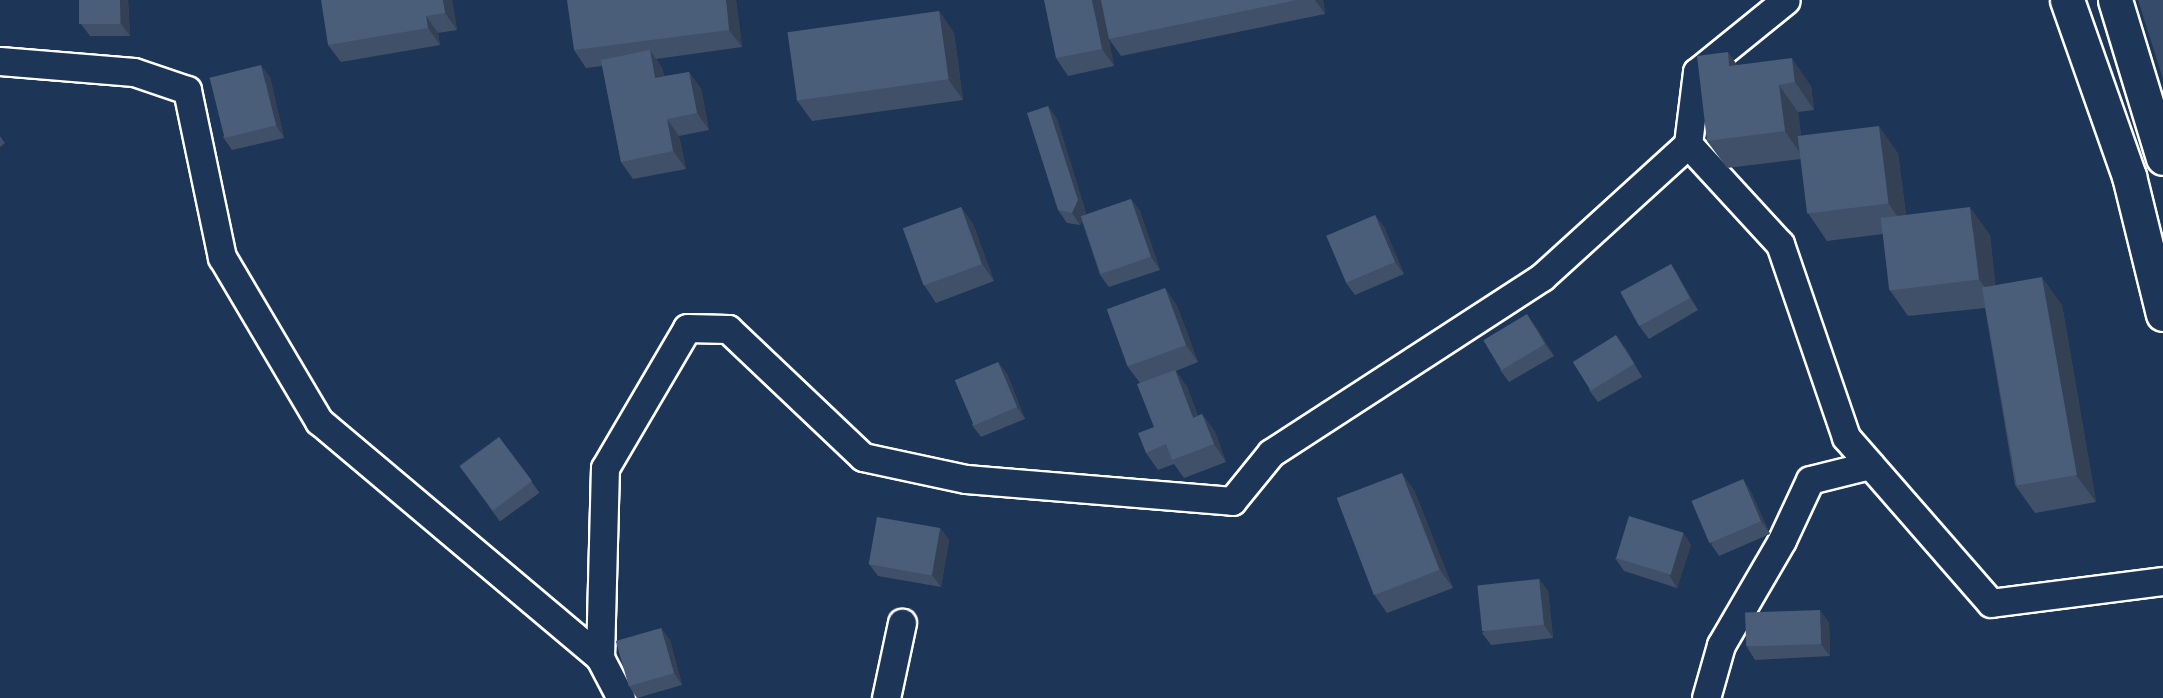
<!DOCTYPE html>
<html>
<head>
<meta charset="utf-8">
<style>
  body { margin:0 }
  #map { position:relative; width:2163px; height:698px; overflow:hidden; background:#1d3557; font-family:Caveat,sans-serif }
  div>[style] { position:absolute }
  .green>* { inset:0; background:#364b69 }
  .roads { filter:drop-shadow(2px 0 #fff) drop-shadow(-2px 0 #fff) drop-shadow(0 2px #fff) drop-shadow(0 -2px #fff) }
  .minor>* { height:27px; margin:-13.5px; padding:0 13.5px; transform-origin:13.5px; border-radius:13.5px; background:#1d3557 }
  .major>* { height:33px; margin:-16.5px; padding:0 16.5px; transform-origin:16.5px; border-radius:16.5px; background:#1d3557 }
  .wall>* { inset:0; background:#405068; transform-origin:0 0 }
  .shaded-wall>* { inset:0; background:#344155 }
  .building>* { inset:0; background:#4a5d79; transform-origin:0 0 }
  span { translate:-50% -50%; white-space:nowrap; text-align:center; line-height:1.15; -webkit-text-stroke:6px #1d3557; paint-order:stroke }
</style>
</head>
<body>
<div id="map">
  <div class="green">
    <div style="clip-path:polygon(2138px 0,2163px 0,2163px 79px)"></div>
  </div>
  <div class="roads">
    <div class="minor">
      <div style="left:0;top:61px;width:134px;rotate:4.7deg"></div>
      <div style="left:134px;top:72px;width:56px;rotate:18.8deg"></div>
      <div style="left:187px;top:90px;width:171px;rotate:78.2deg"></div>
      <div style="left:222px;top:257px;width:191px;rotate:59.4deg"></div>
      <div style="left:319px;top:421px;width:368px;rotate:40.1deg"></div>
      <div style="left:600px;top:658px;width:190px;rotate:-88.5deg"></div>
      <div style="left:605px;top:468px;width:162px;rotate:-59.6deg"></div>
      <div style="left:687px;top:328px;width:41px;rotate:1.4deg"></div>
      <div style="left:728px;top:329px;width:186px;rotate:43.5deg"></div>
      <div style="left:863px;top:457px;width:105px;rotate:12.1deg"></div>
      <div style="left:966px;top:479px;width:267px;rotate:4.7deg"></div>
      <div style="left:1232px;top:501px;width:62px;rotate:-50.9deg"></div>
      <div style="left:1271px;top:453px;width:323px;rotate:-33deg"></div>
      <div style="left:1542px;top:277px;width:197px;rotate:-42.3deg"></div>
      <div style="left:1688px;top:144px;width:73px;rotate:-82.9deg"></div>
      <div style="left:1697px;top:72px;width:114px;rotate:-39deg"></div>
      <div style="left:1688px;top:144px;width:136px;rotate:47.4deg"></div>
      <div style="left:1780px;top:244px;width:204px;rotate:71.1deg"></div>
      <div style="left:1846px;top:437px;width:220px;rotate:48.9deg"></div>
      <div style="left:1991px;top:603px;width:173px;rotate:-7.3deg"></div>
      <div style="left:600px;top:658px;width:45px;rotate:62.3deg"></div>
      <div style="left:886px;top:698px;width:77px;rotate:-78deg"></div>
      <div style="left:1706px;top:698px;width:55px;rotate:-74.2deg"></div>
      <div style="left:1721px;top:645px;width:121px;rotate:-59.8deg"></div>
      <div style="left:1782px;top:540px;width:66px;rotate:-65deg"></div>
      <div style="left:1810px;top:480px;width:62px;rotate:-14deg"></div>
    </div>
    <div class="major">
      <div style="left:2067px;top:0;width:187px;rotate:70.6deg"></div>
      <div style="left:2129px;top:176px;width:142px;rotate:76.2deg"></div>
      <div style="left:2115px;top:0;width:165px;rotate:73.1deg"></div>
    </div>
  </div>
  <div class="wall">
    <div style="clip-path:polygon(128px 0,130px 36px,90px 36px,81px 24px)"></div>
    <div style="clip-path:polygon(452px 0,457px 30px,438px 33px,440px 45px,341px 62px,328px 45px)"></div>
    <div style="clip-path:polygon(736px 0,742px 47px,656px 59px,662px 68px,664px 76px,689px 72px,701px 89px,709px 130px,679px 136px,686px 169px,633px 179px,621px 162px,602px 66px,586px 68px,574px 50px)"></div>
    <div style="clip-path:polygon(1101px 0,1114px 66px,1068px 76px,1056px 58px)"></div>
    <div style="clip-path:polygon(1101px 0,1323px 0,1325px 14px,1121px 56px,1109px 39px)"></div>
    <div style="clip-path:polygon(939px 11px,954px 33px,963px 100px,812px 121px,796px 99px)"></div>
    <div style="clip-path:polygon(1728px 52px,1737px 65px,1811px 86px,1814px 110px,1798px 112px,1801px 136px,1898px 153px,1906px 215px,1990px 235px,1995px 285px,2062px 305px,2096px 502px,2035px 513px,2015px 485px,1985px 308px,1908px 316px,1889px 289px,1883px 234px,1827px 241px,1808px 213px,1801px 159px,1727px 168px,1707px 141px)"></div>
    <div style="clip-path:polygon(270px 77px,284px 138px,232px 150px,223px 137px)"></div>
    <div style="clip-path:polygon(1048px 106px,1057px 119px,1086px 213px,1085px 215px,1131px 199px,1140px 211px,1160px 270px,1109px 287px,1100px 275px,1082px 221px,1080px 225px,1067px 223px,1058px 210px)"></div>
    <div style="clip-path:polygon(0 136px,5px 143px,0 147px)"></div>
    <div style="clip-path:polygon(961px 207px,973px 224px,994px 281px,936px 303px,924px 285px)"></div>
    <div style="clip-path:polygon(1375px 215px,1384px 227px,1404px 274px,1355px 295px,1346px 283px)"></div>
    <div style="clip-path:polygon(1671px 264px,1679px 277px,1698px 310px,1649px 339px,1640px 327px)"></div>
    <div style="clip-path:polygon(1165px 288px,1177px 306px,1198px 362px,1176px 371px,1187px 387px,1198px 416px,1202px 414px,1215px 432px,1226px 462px,1184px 478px,1174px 464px,1158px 470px,1146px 453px,1154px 427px,1140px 383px,1128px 367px)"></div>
    <div style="clip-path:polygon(1536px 327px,1554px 356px,1509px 382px,1500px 370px)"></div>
    <div style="clip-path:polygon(1625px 347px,1642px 377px,1598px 402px,1589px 390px)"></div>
    <div style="clip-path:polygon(998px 362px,1007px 374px,1025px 419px,981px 437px,972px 425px)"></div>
    <div style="left:499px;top:437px;width:69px;height:49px;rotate:54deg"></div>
    <div style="clip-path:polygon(1743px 479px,1751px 492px,1770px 534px,1719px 556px,1711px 544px)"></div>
    <div style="clip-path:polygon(1414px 490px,1453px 588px,1387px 613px,1375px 596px)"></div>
    <div style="clip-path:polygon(940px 528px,949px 540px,941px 587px,878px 576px,869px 564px)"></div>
    <div style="clip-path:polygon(1683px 533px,1691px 545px,1677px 588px,1624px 571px,1615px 558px)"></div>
    <div style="clip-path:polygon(1539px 579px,1548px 591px,1553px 638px,1491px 645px,1482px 633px)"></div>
    <div style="clip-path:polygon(1829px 622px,1830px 656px,1755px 660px,1747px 647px)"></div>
    <div style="clip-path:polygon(661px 628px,670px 640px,682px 685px,637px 698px,629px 686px)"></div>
  </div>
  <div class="shaded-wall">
    <div style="clip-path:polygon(120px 0,128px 0,130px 36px,121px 24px)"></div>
    <div style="clip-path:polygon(443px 0,452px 0,457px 30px,445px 13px)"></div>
    <div style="clip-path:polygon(726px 0,736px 0,742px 47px,729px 30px)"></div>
    <div style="clip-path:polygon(1092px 0,1101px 0,1114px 66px,1102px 49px)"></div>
    <div style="clip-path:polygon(1315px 0,1323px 0,1325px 14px)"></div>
    <div style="clip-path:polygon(939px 11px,954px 33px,963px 100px,948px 79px)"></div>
    <div style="clip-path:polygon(426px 16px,438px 33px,440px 45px,428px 28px)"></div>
    <div style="clip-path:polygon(650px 50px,662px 68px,667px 95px,655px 78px)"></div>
    <div style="clip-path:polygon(1728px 52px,1747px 80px,1729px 66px)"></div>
    <div style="clip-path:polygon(1792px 58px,1811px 86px,1814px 110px,1795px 82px)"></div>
    <div style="clip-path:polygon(261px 65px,270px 77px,284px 138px,276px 125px)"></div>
    <div style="clip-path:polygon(689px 72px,701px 89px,709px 130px,697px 113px)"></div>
    <div style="clip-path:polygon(1779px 85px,1798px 112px,1804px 159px,1785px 131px)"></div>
    <div style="clip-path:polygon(1048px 106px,1057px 119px,1086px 213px,1080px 225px,1072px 213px)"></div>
    <div style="clip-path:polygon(667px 119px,679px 136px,686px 169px,673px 151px)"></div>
    <div style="clip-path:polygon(1879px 126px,1898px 153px,1908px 231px,1888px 203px)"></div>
    <div style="clip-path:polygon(1131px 199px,1140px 211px,1160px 270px,1151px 257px)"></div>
    <div style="clip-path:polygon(961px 207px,973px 224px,994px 281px,982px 264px)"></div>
    <div style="clip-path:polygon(1970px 207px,1990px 235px,1998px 306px,1979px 279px)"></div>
    <div style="clip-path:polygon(1375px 215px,1384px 227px,1404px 274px,1395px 262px)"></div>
    <div style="clip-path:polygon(1671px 264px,1679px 277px,1698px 310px,1690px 298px)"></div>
    <div style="clip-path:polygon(2042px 277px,2062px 305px,2096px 502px,2076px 475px)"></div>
    <div style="clip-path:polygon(1165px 288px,1177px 306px,1198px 362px,1186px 345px)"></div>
    <div style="clip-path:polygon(1527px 314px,1536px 327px,1554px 356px,1545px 344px)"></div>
    <div style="clip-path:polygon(1616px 335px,1625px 347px,1642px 377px,1634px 364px)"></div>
    <div style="clip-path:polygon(998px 362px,1007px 374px,1025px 419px,1017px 407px)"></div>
    <div style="clip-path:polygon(1175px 370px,1187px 387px,1205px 435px,1193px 418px)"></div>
    <div style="clip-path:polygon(1202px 414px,1215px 432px,1226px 462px,1214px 444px)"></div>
    <div style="clip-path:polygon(1402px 473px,1414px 490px,1453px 588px,1440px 570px)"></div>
    <div style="clip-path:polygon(1743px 479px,1751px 492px,1770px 534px,1761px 521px)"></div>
    <div style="clip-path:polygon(940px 528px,949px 540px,941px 587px,932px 575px)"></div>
    <div style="clip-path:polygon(1683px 533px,1691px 545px,1677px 588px,1669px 575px)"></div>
    <div style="clip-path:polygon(1539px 579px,1548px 591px,1553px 638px,1544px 625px)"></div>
    <div style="clip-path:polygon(1820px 610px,1829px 622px,1830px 656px,1821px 644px)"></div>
    <div style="clip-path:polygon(661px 628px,670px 640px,682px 685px,674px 673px)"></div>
  </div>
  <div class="building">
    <div style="left:79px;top:0;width:41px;height:24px"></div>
    <div style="clip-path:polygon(321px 0,443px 0,445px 13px,426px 16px,428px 28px,328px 45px)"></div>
    <div style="clip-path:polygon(567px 0,726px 0,729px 30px,574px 50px)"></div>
    <div style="clip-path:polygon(1044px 0,1092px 0,1102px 49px,1056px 58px)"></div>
    <div style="clip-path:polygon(1101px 0,1297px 0,1109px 39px)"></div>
    <div style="left:939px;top:11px;width:69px;height:153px;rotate:82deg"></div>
    <div style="clip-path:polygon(650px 50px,655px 78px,689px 72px,697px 113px,667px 119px,673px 151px,621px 162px,601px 60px)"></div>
    <div style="clip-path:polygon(1728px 52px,1729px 66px,1792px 58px,1795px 82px,1779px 85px,1785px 131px,1707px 141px,1697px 56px)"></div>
    <div style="left:261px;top:65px;width:62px;height:53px;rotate:76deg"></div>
    <div style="clip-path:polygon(1048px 106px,1078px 200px,1072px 213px,1058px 210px,1027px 113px)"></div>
    <div style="left:1879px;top:126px;width:78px;height:82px;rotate:83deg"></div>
    <div style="left:1131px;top:199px;width:61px;height:53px;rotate:71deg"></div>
    <div style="left:961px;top:207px;width:61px;height:62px;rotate:70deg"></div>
    <div style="left:1970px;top:207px;width:73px;height:90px;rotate:83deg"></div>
    <div style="left:1375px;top:215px;width:51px;height:53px;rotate:67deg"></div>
    <div style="left:1671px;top:264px;width:39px;height:58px;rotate:61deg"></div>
    <div style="left:2042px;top:277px;width:201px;height:61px;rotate:80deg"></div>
    <div style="left:1165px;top:288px;width:61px;height:62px;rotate:70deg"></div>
    <div style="left:1527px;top:314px;width:35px;height:51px;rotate:59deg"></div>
    <div style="left:1616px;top:335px;width:34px;height:51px;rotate:58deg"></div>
    <div style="left:998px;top:362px;width:49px;height:47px;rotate:67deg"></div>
    <div style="clip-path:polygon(1175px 370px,1193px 418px,1202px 414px,1214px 444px,1172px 460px,1166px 444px,1146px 453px,1138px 433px,1154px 427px,1137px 384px)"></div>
    <div style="left:499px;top:437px;width:55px;height:49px;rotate:53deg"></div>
    <div style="left:1402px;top:473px;width:104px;height:70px;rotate:69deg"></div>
    <div style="left:1743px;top:479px;width:46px;height:56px;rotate:67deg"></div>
    <div style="left:1629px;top:516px;width:57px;height:44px;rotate:17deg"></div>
    <div style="left:877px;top:517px;width:64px;height:48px;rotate:10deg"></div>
    <div style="left:1539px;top:579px;width:46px;height:62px;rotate:84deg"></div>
    <div style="left:1820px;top:610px;width:34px;height:75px;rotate:88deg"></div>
    <div style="left:661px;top:628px;width:47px;height:47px;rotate:74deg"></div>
  </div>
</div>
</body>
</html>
